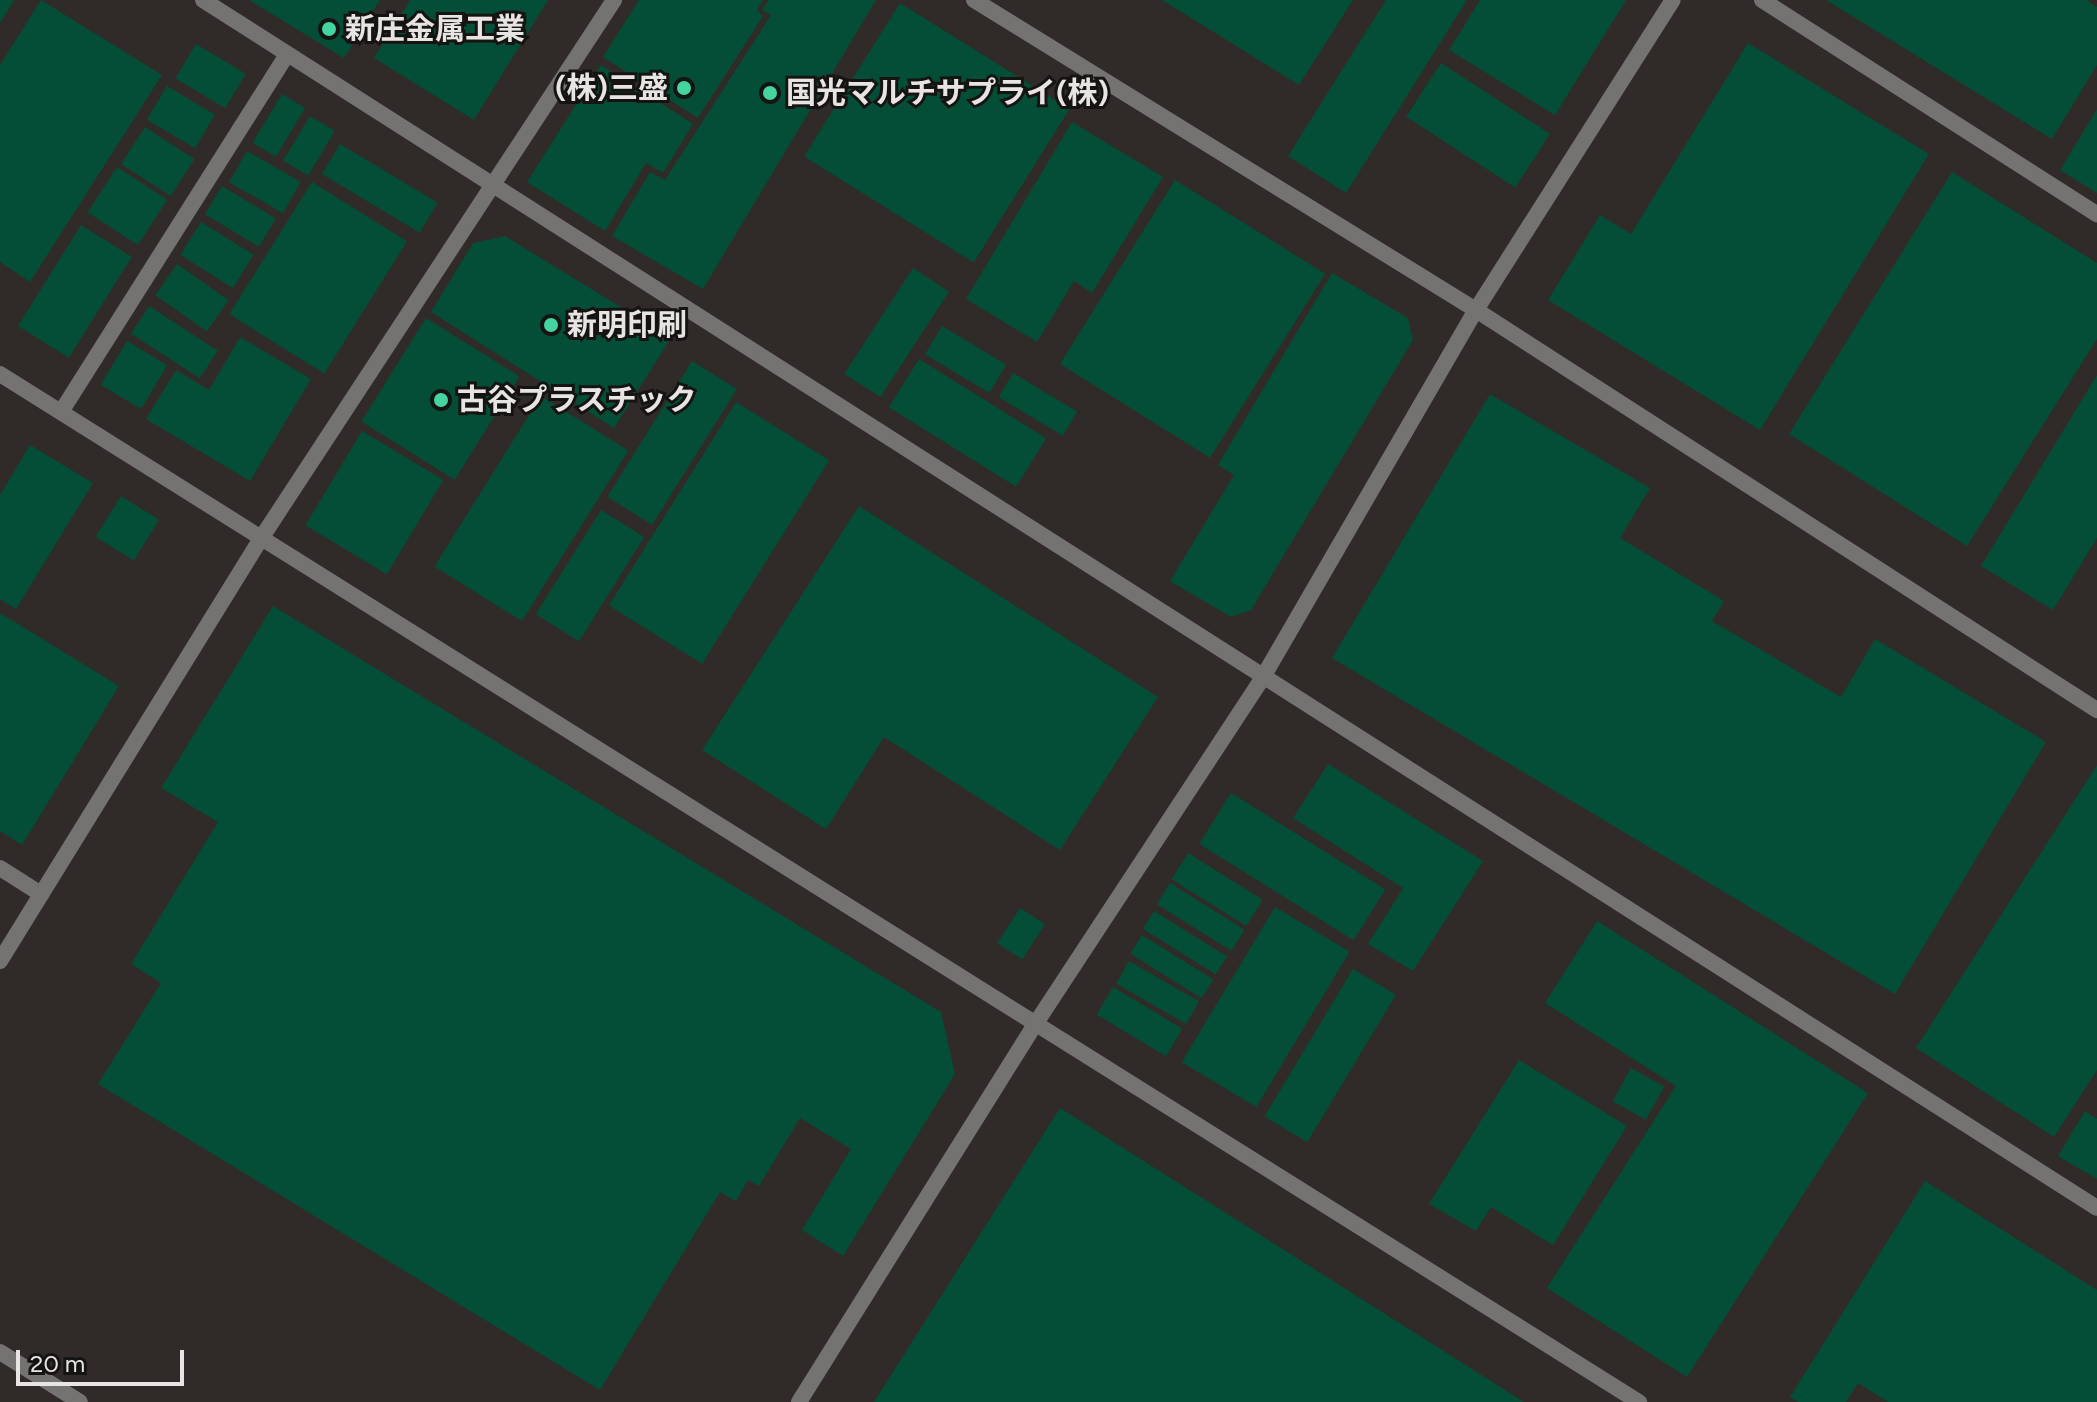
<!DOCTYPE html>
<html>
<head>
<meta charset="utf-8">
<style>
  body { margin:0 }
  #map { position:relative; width:2097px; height:1402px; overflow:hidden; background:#302b29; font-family:Figtree,"Noto Sans JP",sans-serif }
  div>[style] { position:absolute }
  .building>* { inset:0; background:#044d36; transform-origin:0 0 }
  .service>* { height:16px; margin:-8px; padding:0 8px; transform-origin:8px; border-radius:8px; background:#757272 }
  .minor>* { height:16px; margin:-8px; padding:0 8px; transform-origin:8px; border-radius:8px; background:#757272 }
  .dots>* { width:22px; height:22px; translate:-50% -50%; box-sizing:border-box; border:4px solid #161413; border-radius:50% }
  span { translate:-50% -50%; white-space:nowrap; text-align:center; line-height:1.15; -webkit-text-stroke:6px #161413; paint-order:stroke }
  .poi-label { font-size:30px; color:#e8e4e4; font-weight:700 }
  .left { translate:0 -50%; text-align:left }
  .right { translate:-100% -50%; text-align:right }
  .scale { position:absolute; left:16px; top:1350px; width:168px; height:36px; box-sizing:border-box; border:4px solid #e8e4e4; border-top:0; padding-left:10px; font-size:24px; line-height:28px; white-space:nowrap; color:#e8e4e4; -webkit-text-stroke:6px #161413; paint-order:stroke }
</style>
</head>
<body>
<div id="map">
  <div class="building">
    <div style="clip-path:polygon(0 0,14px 0,0 23px)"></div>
    <div style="clip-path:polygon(41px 0,162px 75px,30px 282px,0 262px,0 65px)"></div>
    <div style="clip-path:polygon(249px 0,380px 0,344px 58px)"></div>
    <div style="clip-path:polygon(410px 0,548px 0,474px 120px,374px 58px)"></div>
    <div style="clip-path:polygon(639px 0,763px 0,757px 10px,763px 16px,698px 118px,603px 57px)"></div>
    <div style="clip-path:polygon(769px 0,876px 0,703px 289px,612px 236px,650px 172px,665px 180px,771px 15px,762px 10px)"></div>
    <div style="clip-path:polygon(1162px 0,1353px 0,1299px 85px)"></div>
    <div style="clip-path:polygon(1386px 0,1467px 0,1346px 193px,1288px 156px)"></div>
    <div style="clip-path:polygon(1480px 0,1626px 0,1555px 115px,1449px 50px)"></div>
    <div style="clip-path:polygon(1826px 0,2086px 0,2097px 7px,2097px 65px,2052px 139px)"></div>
    <div style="left:900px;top:3px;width:200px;height:181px;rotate:32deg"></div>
    <div style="clip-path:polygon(1748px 43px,1929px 154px,1760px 430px,1548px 300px,1600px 215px,1631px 234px)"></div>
    <div style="left:196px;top:44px;width:58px;height:40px;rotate:31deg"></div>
    <div style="left:1441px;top:63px;width:130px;height:64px;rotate:33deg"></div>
    <div style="clip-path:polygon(601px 65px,693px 124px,663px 173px,646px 163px,605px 231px,527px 182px)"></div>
    <div style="left:167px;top:86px;width:56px;height:39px;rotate:31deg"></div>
    <div style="left:282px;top:94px;width:27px;height:57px;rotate:31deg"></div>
    <div style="clip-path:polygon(2097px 109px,2097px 193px,2060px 170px)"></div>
    <div style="left:310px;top:116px;width:29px;height:52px;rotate:31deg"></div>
    <div style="clip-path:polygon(1072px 122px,1163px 177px,1092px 293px,1074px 281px,1037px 342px,966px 299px)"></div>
    <div style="left:145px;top:127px;width:59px;height:44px;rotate:33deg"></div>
    <div style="left:340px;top:144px;width:114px;height:35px;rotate:31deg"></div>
    <div style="left:247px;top:151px;width:62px;height:36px;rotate:30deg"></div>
    <div style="left:117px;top:167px;width:60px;height:54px;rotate:33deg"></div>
    <div style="clip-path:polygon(1952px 172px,2097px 263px,2097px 339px,1967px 546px,1789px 434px)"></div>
    <div style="left:1175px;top:180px;width:177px;height:217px;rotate:32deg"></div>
    <div style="left:312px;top:182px;width:112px;height:156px;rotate:32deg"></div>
    <div style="left:222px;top:186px;width:63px;height:33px;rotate:31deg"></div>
    <div style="left:201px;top:222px;width:62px;height:39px;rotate:32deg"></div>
    <div style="left:81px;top:225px;width:60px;height:119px;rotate:32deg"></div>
    <div style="clip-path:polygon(505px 236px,671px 338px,614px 428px,431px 312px,473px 243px)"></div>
    <div style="left:177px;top:264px;width:63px;height:38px;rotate:35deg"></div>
    <div style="left:913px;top:268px;width:43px;height:126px;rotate:33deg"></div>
    <div style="clip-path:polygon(1332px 273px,1408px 318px,1413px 340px,1251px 610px,1231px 617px,1170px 581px,1234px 475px,1218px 465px)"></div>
    <div style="left:149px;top:306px;width:82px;height:33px;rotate:33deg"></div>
    <div style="left:426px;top:318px;width:110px;height:122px;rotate:32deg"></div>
    <div style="left:942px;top:326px;width:75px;height:33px;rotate:31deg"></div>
    <div style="clip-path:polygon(240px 337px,311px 379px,250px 481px,146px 419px,176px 370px,209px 390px)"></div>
    <div style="left:127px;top:341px;width:47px;height:51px;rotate:31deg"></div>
    <div style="left:919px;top:359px;width:150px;height:57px;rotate:32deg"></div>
    <div style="left:692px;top:361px;width:53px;height:160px;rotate:32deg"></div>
    <div style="left:1013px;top:373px;width:75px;height:28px;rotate:31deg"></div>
    <div style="clip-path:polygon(2097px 375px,2097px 538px,2053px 610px,1981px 566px)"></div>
    <div style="clip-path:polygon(1490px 394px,1650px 488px,1620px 538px,1724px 601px,1712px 621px,1841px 697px,1875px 639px,2046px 742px,1895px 994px,1332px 658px)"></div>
    <div style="left:541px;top:396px;width:103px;height:201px;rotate:32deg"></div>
    <div style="left:736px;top:402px;width:110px;height:240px;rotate:32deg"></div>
    <div style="left:362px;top:431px;width:95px;height:110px;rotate:31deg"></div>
    <div style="clip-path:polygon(30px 445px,93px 483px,16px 609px,0 599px,0 495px)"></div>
    <div style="left:121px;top:496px;width:45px;height:48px;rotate:32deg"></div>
    <div style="clip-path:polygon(859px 506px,1158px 697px,1060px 850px,884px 737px,826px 829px,702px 750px)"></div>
    <div style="left:601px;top:510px;width:51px;height:123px;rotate:32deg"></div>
    <div style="clip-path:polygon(273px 606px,941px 1012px,955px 1074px,843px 1256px,802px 1230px,851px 1149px,800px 1118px,759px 1186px,748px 1180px,736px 1201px,720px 1192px,600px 1390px,98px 1084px,161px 983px,131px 964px,218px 822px,161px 788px)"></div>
    <div style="clip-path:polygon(0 613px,119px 686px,22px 845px,0 831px)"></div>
    <div style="clip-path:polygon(1328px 764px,1483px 861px,1413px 971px,1368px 944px,1403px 888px,1293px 818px)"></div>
    <div style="clip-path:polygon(2097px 765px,2097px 1070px,2054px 1137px,1916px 1048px)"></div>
    <div style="left:1231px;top:793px;width:182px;height:60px;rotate:32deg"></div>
    <div style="left:1188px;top:853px;width:88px;height:31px;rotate:32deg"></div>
    <div style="left:1170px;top:883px;width:88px;height:25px;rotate:32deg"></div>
    <div style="left:1275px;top:907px;width:87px;height:181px;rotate:31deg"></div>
    <div style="left:1020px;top:908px;width:30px;height:42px;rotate:33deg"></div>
    <div style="left:1154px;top:911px;width:86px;height:21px;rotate:32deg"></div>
    <div style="clip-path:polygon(1597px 921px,1868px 1093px,1687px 1377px,1547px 1288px,1676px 1086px,1545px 1003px)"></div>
    <div style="left:1142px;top:935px;width:84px;height:22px;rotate:32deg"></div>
    <div style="left:1129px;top:961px;width:81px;height:26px;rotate:30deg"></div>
    <div style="left:1353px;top:969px;width:50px;height:172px;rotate:31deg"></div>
    <div style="left:1113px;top:987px;width:81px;height:32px;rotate:31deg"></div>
    <div style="clip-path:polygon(1519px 1060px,1627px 1126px,1553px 1245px,1491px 1207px,1476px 1231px,1429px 1204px)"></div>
    <div style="left:1631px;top:1068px;width:38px;height:38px;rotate:29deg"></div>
    <div style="clip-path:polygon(1060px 1108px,1524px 1402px,874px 1402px)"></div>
    <div style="clip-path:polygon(2085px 1111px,2097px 1119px,2097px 1179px,2058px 1156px)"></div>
    <div style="clip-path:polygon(1925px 1181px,2097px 1290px,2097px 1402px,1888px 1402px,1858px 1383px,1846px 1402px,1798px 1402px,1790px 1397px)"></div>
  </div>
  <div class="service">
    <div style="left:61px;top:412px;width:423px;rotate:-57.7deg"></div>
  </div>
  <div class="minor">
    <div style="left:203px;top:0;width:2246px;rotate:32.53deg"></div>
    <div style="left:974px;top:0;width:590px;rotate:31.7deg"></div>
    <div style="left:1476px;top:310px;width:739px;rotate:32.79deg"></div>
    <div style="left:1762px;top:0;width:398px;rotate:32.6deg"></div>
    <div style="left:0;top:374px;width:1935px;rotate:32.1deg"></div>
    <div style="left:0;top:868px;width:49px;rotate:32.4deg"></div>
    <div style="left:0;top:961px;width:495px;rotate:-58.3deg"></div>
    <div style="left:260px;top:540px;width:646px;rotate:-56.75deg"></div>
    <div style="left:0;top:1352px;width:94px;rotate:32deg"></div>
    <div style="left:799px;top:1402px;width:447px;rotate:-58deg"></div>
    <div style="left:1036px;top:1023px;width:414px;rotate:-56.7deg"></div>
    <div style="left:1263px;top:677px;width:424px;rotate:-59.9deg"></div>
    <div style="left:1476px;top:310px;width:367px;rotate:-57.6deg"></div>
  </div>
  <div class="dots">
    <div style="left:329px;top:29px;background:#44d49f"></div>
    <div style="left:684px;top:88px;background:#44d49f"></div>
    <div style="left:770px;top:93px;background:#44d49f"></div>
    <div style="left:551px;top:325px;background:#44d49f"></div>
    <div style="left:441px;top:400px;background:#44d49f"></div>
  </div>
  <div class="poi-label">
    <span class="left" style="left:345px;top:29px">新庄金属工業</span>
    <span class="right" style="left:668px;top:88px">(株)三盛</span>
    <span class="left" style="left:786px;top:93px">国光マルチサプライ(株)</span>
    <span class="left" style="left:567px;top:325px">新明印刷</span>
    <span class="left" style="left:457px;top:400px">古谷プラスチック</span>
  </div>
  <div class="scale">20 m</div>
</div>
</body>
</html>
